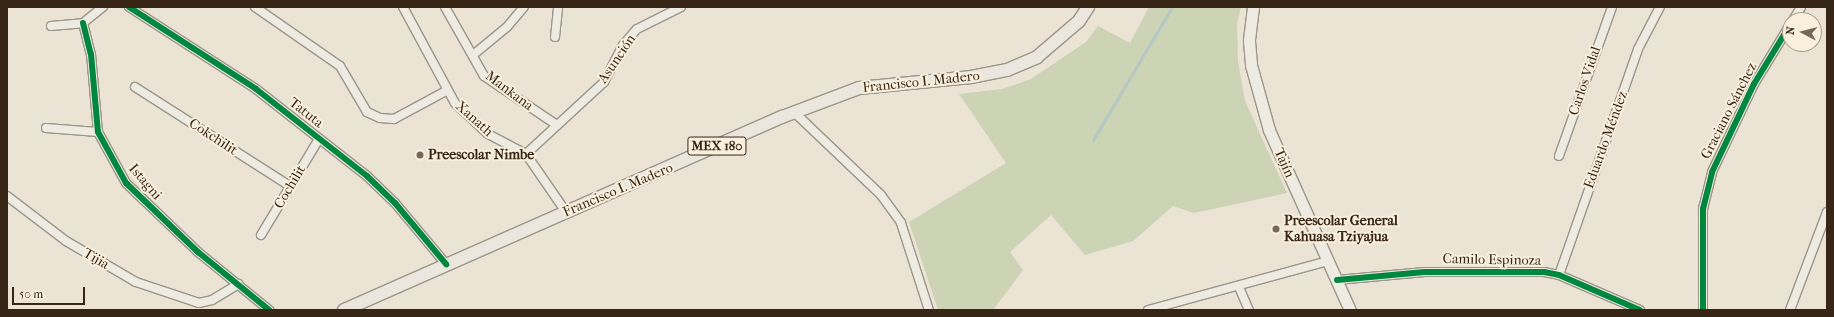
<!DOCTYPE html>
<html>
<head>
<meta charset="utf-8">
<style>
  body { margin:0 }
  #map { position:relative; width:1834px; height:317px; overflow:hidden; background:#ebe3d4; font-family:"IM FELL French Canon",serif }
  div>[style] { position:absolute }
  .green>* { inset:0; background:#cdd3b5 }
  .stream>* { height:3px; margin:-1.5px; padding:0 1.5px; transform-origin:1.5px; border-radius:1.5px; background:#b4c9c4 }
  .roads { filter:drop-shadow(1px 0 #9b958a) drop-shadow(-1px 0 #9b958a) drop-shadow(0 1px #9b958a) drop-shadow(0 -1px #9b958a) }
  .street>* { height:8px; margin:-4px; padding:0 4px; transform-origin:4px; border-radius:4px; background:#eeebe3 }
  .secondary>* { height:11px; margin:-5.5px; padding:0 5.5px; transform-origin:5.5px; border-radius:5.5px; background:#eeebe3 }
  .primary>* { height:12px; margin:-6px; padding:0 6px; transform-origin:6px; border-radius:6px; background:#ece7de }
  .cycleway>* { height:6px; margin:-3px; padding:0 3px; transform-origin:3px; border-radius:3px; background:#00873e }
  .dots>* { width:11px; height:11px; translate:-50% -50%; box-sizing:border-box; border:2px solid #f8efdd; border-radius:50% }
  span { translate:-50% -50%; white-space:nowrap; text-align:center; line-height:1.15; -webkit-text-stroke:4px #f8efdd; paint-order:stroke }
  .shield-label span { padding:1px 3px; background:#f8efdd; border:1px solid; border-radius:3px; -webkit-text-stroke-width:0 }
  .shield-label { font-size:13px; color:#372615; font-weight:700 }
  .street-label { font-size:14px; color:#372615 }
  .poi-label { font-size:14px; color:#372615; font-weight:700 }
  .left { translate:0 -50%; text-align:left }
  .frame { position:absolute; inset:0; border:8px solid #372615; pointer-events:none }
  .north { position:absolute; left:1782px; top:12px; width:40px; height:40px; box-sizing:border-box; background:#f8efdd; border:1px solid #ab9f8d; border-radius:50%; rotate:277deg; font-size:11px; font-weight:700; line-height:16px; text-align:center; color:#372615 }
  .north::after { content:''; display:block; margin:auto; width:14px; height:18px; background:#766858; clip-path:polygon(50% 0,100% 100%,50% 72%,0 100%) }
  .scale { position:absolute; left:12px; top:287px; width:73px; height:18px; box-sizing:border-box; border:2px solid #372615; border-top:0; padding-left:5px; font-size:12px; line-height:14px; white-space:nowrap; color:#372615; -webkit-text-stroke:3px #f8efdd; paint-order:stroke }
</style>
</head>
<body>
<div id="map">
  <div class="green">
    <div style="clip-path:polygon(1149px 7px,1241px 7px,1237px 24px,1238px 62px,1245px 101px,1287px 193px,1194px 213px,1173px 206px,1133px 241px,1085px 255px,1051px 215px,1010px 252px,1023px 270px,993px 310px,938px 310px,909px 222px,1006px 163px,959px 94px,1002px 89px,1031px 79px,1086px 42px,1098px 26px,1130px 43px)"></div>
  </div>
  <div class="stream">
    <div style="left:1093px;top:140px;width:155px;rotate:-59.3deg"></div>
  </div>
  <div class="roads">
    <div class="street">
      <div style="left:129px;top:7px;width:151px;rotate:32.8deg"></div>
      <div style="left:256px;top:89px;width:141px;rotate:38.1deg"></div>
      <div style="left:367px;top:176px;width:39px;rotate:44deg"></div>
      <div style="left:395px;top:203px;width:80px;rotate:50.1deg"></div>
      <div style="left:255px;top:7px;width:103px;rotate:34.8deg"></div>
      <div style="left:340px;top:66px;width:53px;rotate:59.6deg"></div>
      <div style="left:367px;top:112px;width:14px;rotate:25deg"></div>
      <div style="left:380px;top:118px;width:14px;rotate:4deg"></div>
      <div style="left:394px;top:119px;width:59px;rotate:-28.3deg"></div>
      <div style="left:403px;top:7px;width:109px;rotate:61.6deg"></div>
      <div style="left:455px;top:103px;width:45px;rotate:43.2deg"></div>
      <div style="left:488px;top:134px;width:43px;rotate:27.8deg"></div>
      <div style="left:526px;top:154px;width:70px;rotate:55.4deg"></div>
      <div style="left:445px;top:7px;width:79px;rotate:60.5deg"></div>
      <div style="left:484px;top:76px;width:88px;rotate:33.9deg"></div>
      <div style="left:1793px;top:20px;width:15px;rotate:-58deg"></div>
      <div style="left:83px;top:23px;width:32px;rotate:76deg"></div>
      <div style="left:91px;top:54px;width:78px;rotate:84.9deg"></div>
      <div style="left:98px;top:132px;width:58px;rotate:61.2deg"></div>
      <div style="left:126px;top:183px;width:100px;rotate:43.8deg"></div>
      <div style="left:198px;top:252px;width:92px;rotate:39.2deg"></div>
      <div style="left:83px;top:23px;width:26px;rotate:-39deg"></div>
      <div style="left:51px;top:26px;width:32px;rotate:-5deg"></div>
      <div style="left:555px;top:37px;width:30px;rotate:-84deg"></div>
      <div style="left:473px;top:55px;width:44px;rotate:-39.5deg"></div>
      <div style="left:507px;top:27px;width:26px;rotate:-50deg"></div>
      <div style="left:135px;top:87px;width:184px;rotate:32.6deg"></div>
      <div style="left:795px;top:113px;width:119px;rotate:43.6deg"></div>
      <div style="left:881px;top:195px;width:34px;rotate:54deg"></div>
      <div style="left:901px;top:223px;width:91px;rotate:72.2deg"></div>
      <div style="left:46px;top:128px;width:52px;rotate:4.4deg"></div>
      <div style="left:526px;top:154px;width:106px;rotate:-42.7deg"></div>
      <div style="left:604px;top:82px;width:42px;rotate:-62.8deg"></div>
      <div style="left:623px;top:45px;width:21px;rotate:-49deg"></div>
      <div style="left:637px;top:29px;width:49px;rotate:-26.6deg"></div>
      <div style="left:1559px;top:156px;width:158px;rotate:-70.4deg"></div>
      <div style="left:7px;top:196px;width:74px;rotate:37.3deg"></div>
      <div style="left:66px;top:241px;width:81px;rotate:30.4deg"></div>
      <div style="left:136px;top:282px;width:66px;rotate:18.4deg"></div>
      <div style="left:199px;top:303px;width:13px;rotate:-13deg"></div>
      <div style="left:212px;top:300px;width:31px;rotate:-31deg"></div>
      <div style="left:261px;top:235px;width:112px;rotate:-58.9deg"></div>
      <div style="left:1559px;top:275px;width:239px;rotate:-70.7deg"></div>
      <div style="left:1638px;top:49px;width:47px;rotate:-62.4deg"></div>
      <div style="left:1337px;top:280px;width:88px;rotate:-5.2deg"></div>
      <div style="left:1425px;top:272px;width:119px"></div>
      <div style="left:1544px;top:272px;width:15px;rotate:11deg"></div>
      <div style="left:1559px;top:275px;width:88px;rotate:23.4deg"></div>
      <div style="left:1239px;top:287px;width:25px;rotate:67deg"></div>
      <div style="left:1148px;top:310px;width:187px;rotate:-15.2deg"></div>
      <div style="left:1703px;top:310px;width:101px;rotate:-90deg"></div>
      <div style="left:1703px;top:209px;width:38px;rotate:-76deg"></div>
      <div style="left:1712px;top:172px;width:98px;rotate:-64.5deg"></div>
      <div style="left:1754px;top:84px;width:69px;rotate:-58.6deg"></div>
      <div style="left:1790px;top:310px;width:105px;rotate:-69.3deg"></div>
    </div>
    <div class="secondary">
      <div style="left:1253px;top:7px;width:34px;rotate:97deg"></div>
      <div style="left:1249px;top:41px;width:24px;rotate:85deg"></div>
      <div style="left:1251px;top:65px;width:67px;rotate:74.5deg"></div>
      <div style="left:1269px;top:130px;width:197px;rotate:65.8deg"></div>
    </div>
    <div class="primary">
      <div style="left:344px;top:310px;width:479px;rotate:-23.8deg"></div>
      <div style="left:782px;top:117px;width:82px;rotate:-20.6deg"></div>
      <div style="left:859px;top:88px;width:113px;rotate:-5.6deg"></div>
      <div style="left:971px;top:77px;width:37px;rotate:-11deg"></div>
      <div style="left:1007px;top:70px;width:33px;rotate:-23deg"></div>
      <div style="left:1037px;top:57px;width:55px;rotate:-40.6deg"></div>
      <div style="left:1079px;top:21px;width:17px;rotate:-57deg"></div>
    </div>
  </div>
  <div class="cycleway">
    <div style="left:129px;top:7px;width:151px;rotate:32.8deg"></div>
    <div style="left:256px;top:89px;width:141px;rotate:38.1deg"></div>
    <div style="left:367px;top:176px;width:39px;rotate:44deg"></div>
    <div style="left:395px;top:203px;width:80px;rotate:50.1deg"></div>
    <div style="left:83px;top:23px;width:32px;rotate:76deg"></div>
    <div style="left:91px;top:54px;width:78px;rotate:84.9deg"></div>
    <div style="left:98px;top:132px;width:58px;rotate:61.2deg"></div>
    <div style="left:126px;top:183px;width:100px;rotate:43.8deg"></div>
    <div style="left:198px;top:252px;width:92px;rotate:39.2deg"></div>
    <div style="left:1337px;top:280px;width:88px;rotate:-5.2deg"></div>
    <div style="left:1425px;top:272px;width:119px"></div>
    <div style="left:1544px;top:272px;width:15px;rotate:11deg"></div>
    <div style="left:1559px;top:275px;width:88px;rotate:23.4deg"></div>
    <div style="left:1703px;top:310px;width:101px;rotate:-90deg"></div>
    <div style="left:1703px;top:209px;width:38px;rotate:-76deg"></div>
    <div style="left:1712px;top:172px;width:98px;rotate:-64.5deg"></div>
    <div style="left:1754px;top:84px;width:69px;rotate:-58.6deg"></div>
  </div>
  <div class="dots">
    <div style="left:420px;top:155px;background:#766858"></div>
    <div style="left:1276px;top:229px;background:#766858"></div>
  </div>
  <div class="shield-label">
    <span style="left:717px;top:146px">MEX 180</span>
  </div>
  <div class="street-label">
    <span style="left:617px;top:59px;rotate:-56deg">Asunción</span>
    <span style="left:1585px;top:81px;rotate:-71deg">Carlos Vidal</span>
    <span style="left:921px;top:82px;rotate:-6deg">Francisco I. Madero</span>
    <span style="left:509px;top:91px;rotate:37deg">Mankana</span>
    <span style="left:1729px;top:111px;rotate:-63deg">Graciano Sánchez</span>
    <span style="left:306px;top:113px;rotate:38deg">Tatuta</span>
    <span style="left:474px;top:119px;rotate:42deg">Xanath</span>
    <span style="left:213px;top:137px;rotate:33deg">Cokchilit</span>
    <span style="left:1606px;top:140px;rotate:-70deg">Eduardo Méndez</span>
    <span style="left:1284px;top:163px;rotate:66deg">Tajín</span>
    <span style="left:145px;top:182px;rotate:49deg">Istagni</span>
    <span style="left:290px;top:187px;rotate:-59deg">Cochilit</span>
    <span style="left:618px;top:190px;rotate:-23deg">Francisco I. Madero</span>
    <span style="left:96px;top:259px;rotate:30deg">Tijia</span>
    <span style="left:1492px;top:260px;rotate:1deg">Camilo Espinoza</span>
  </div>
  <div class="poi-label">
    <span class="left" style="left:428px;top:155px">Preescolar Nimbe</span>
    <span class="left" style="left:1284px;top:229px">Preescolar General<br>Kahuasa Tziyajua</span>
  </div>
  <div class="frame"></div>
  <div class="north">N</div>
  <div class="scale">50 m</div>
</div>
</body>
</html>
